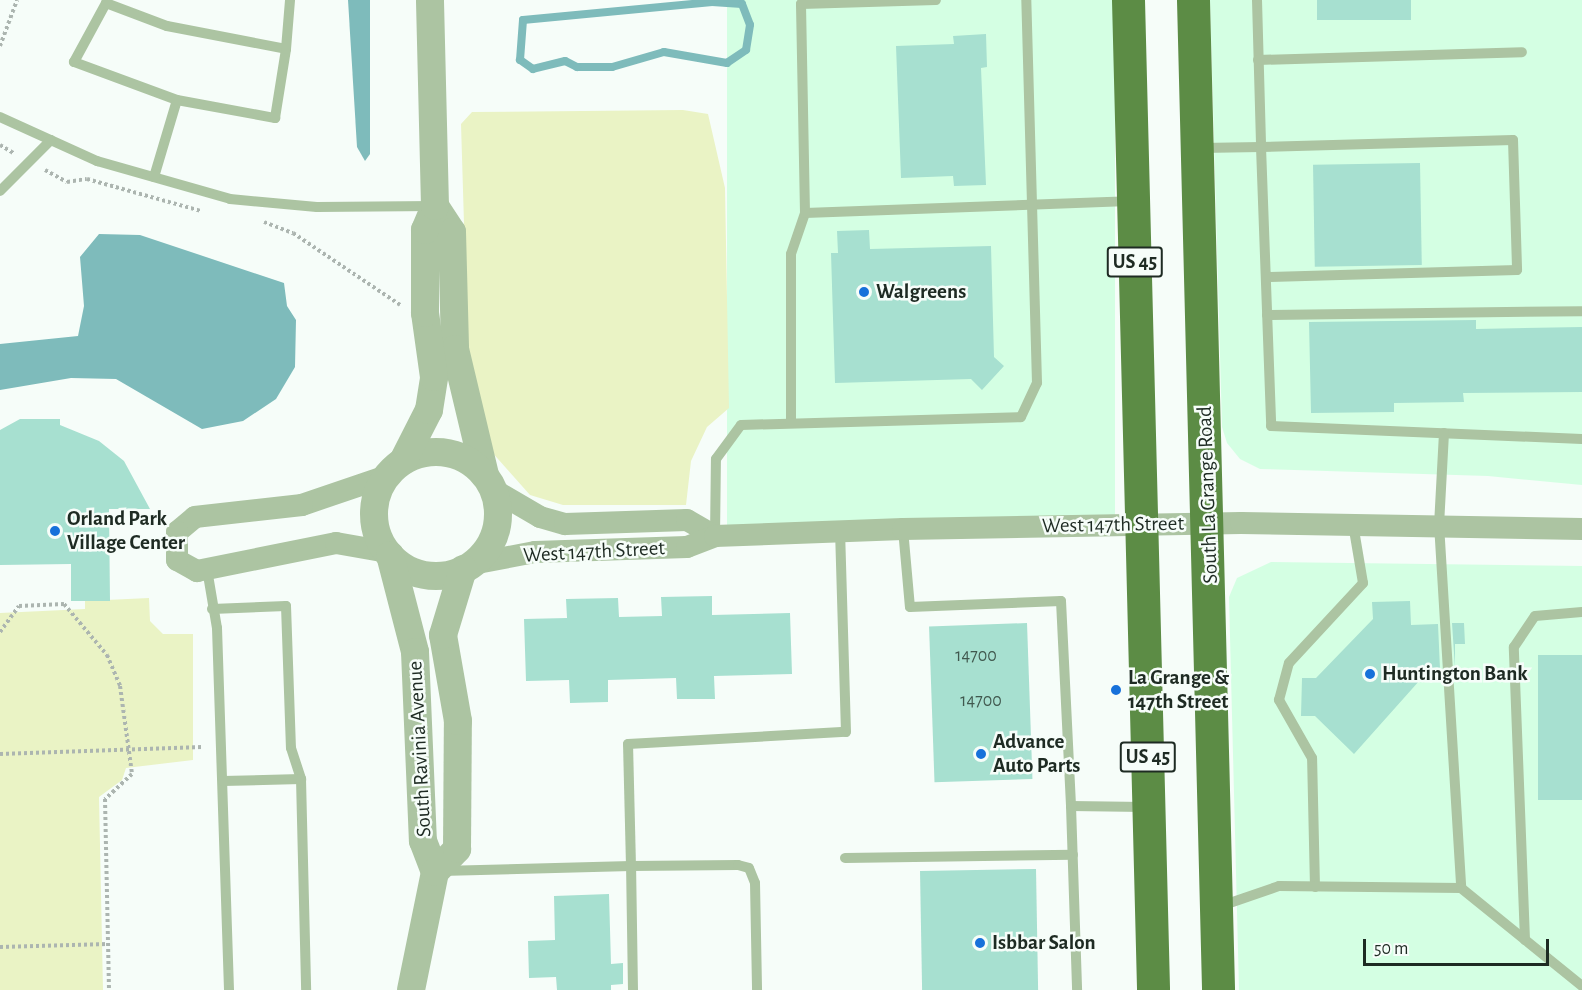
<!DOCTYPE html>
<html>
<head>
<meta charset="utf-8">
<style>
  body { margin:0 }
  #map { position:relative; width:1582px; height:990px; overflow:hidden; background:#f6fdf9; font-family:"Alegreya Sans",sans-serif }
  div>[style] { position:absolute }
  .built>* { inset:0; background:#d4ffe3; transform-origin:0 0 }
  .green>* { inset:0; background:#eaf3c5 }
  .water>* { inset:0; background:#7ebbbb }
  .stream>* { height:8px; margin:-4px; padding:0 4px; transform-origin:4px; border-radius:4px; background:#7ebbbb }
  .building>* { inset:0; background:#a7e0d0; transform-origin:0 0 }
  .path>* { height:4px; margin-top:-2px; transform-origin:0; background:repeating-linear-gradient(90deg,#acb5b0 0 3px,transparent 0 6px) }
  .service>* { height:10px; margin:-5px; padding:0 5px; transform-origin:5px; border-radius:5px; background:#acc4a2 }
  .minor>* { height:22px; margin:-11px; padding:0 11px; transform-origin:11px; border-radius:11px; background:#acc4a2 }
  .tertiary>* { height:28px; margin:-14px; padding:0 14px; transform-origin:14px; border-radius:14px; background:#acc4a2 }
  .tertiary>.ring { margin:-14px; padding:0; box-sizing:content-box; background:none; border:28px solid #acc4a2; border-radius:50% }
  .trunk>* { height:33px; margin:-16.5px; padding:0 16.5px; transform-origin:16.5px; border-radius:16.5px; background:#5c8c45 }
  .dots>* { width:16px; height:16px; translate:-50% -50%; box-sizing:border-box; border:3px solid #f6fdf9; border-radius:50% }
  span { translate:-50% -50%; white-space:nowrap; text-align:center; line-height:1.15; -webkit-text-stroke:5px #f6fdf9; paint-order:stroke }
  .number-label { font-size:18px; color:#40584e }
  .number-label span { -webkit-text-stroke-width:0 }
  .shield-label span { padding:2px 4px; background:#f6fdf9; border:2px solid; border-radius:4px; -webkit-text-stroke-width:0 }
  .shield-label { font-size:20px; color:#1e2b23; font-weight:700 }
  .poi-label { font-size:21px; color:#1e2b23; font-weight:700 }
  .left { translate:0 -50%; text-align:left }
  .street-label { font-size:21px; color:#1e2b23 }
  .scale { position:absolute; left:1363px; top:939px; width:186px; height:27px; box-sizing:border-box; border:3px solid #1e2b23; border-top:0; padding-left:8px; font-size:18px; line-height:21px; white-space:nowrap; color:#1e2b23; -webkit-text-stroke:4px #f6fdf9; paint-order:stroke }
</style>
</head>
<body>
<div id="map">
  <div class="built">
    <div style="left:727px;top:0;width:388px;height:527px"></div>
    <div style="clip-path:polygon(1210px 0,1582px 0,1582px 485px,1488px 476px,1260px 469px,1240px 459px,1227px 443px,1222px 427px)"></div>
    <div style="clip-path:polygon(1271px 562px,1582px 566px,1582px 990px,1239px 990px,1229px 597px,1237px 578px)"></div>
  </div>
  <div class="green">
    <div style="clip-path:polygon(683px 110px,708px 114px,725px 188px,729px 408px,707px 427px,691px 461px,686px 505px,563px 505px,530px 495px,490px 450px,468px 356px,461px 124px,472px 112px)"></div>
    <div style="clip-path:polygon(149px 598px,150px 621px,163px 634px,193px 634px,193px 760px,126px 768px,122px 780px,99px 797px,103px 990px,0 990px,0 613px,85px 609px,85px 601px)"></div>
  </div>
  <div class="water">
    <div style="clip-path:polygon(348px 0,370px 0,370px 154px,365px 161px,357px 147px)"></div>
    <div style="clip-path:polygon(99px 234px,140px 235px,284px 283px,287px 306px,296px 320px,295px 367px,276px 399px,243px 421px,202px 429px,116px 379px,71px 378px,0 390px,0 344px,78px 336px,84px 306px,80px 257px)"></div>
  </div>
  <div class="stream">
    <div style="left:712px;top:2px;width:30px;rotate:4deg"></div>
    <div style="left:742px;top:4px;width:22px;rotate:69deg"></div>
    <div style="left:750px;top:25px;width:25px;rotate:99deg"></div>
    <div style="left:746px;top:50px;width:23px;rotate:146deg"></div>
    <div style="left:727px;top:63px;width:64px;rotate:-170.1deg"></div>
    <div style="left:664px;top:52px;width:54px;rotate:163.9deg"></div>
    <div style="left:612px;top:67px;width:35px;rotate:180deg"></div>
    <div style="left:577px;top:67px;width:13px;rotate:-153deg"></div>
    <div style="left:565px;top:61px;width:33px;rotate:166deg"></div>
    <div style="left:533px;top:69px;width:16px;rotate:-145deg"></div>
    <div style="left:520px;top:60px;width:40px;rotate:-85.7deg"></div>
    <div style="left:523px;top:20px;width:190px;rotate:-5.4deg"></div>
  </div>
  <div class="building">
    <div style="left:1317px;top:0;width:94px;height:20px"></div>
    <div style="clip-path:polygon(986px 34px,987px 67px,981px 68px,986px 185px,954px 186px,953px 176px,901px 178px,896px 46px,954px 44px,953px 36px)"></div>
    <div style="left:1420px;top:163px;width:102px;height:107px;rotate:89deg"></div>
    <div style="clip-path:polygon(869px 230px,870px 249px,991px 246px,994px 357px,1004px 366px,982px 390px,971px 379px,835px 383px,831px 253px,838px 253px,837px 231px)"></div>
    <div style="clip-path:polygon(1476px 320px,1476px 329px,1582px 327px,1582px 392px,1463px 393px,1464px 402px,1394px 403px,1394px 412px,1311px 413px,1309px 322px)"></div>
    <div style="clip-path:polygon(20px 419px,60px 419px,60px 425px,99px 441px,124px 461px,150px 509px,109px 509px,110px 601px,71px 601px,71px 564px,0 565px,0 430px)"></div>
    <div style="clip-path:polygon(712px 596px,712px 615px,790px 613px,792px 674px,714px 676px,715px 699px,677px 699px,676px 678px,608px 680px,608px 702px,570px 703px,569px 680px,526px 681px,524px 619px,567px 618px,566px 599px,618px 598px,619px 617px,662px 616px,661px 597px)"></div>
    <div style="clip-path:polygon(1410px 601px,1411px 625px,1438px 624px,1440px 669px,1420px 669px,1420px 680px,1354px 754px,1315px 716px,1301px 716px,1302px 678px,1316px 678px,1373px 619px,1372px 602px)"></div>
    <div style="left:1027px;top:623px;width:156px;height:98px;rotate:88deg"></div>
    <div style="clip-path:polygon(1452px 623px,1464px 623px,1465px 644px,1455px 644px,1455px 668px)"></div>
    <div style="left:1582px;top:655px;width:145px;height:44px;rotate:90deg"></div>
    <div style="left:1036px;top:869px;width:121px;height:116px;rotate:89deg"></div>
    <div style="clip-path:polygon(609px 894px,611px 964px,623px 963px,623px 984px,611px 985px,611px 990px,557px 990px,556px 977px,529px 978px,528px 941px,555px 940px,554px 896px)"></div>
  </div>
  <div class="path">
    <div style="left:0;top:46px;width:49px;rotate:-69.7deg"></div>
    <div style="left:0;top:145px;width:17px;rotate:31deg"></div>
    <div style="left:45px;top:170px;width:25px;rotate:29deg"></div>
    <div style="left:67px;top:182px;width:20px;rotate:-9deg"></div>
    <div style="left:87px;top:179px;width:118px;rotate:15.7deg"></div>
    <div style="left:264px;top:222px;width:31px;rotate:21deg"></div>
    <div style="left:293px;top:233px;width:129px;rotate:33.9deg"></div>
    <div style="left:0;top:632px;width:32px;rotate:-54deg"></div>
    <div style="left:19px;top:606px;width:45px;rotate:-2.5deg"></div>
    <div style="left:64px;top:604px;width:67px;rotate:49.9deg"></div>
    <div style="left:107px;top:655px;width:34px;rotate:67deg"></div>
    <div style="left:120px;top:686px;width:89px;rotate:82.2deg"></div>
    <div style="left:132px;top:774px;width:37px;rotate:137deg"></div>
    <div style="left:105px;top:799px;width:191px;rotate:88.8deg"></div>
    <div style="left:0;top:754px;width:202px;rotate:-2deg"></div>
    <div style="left:0;top:947px;width:108px;rotate:-1.6deg"></div>
  </div>
  <div class="service">
    <div style="left:1257px;top:0;width:147px;rotate:88.4deg"></div>
    <div style="left:1261px;top:147px;width:252px;rotate:-1.6deg"></div>
    <div style="left:1513px;top:140px;width:130px;rotate:88.2deg"></div>
    <div style="left:1517px;top:270px;width:251px;rotate:178.4deg"></div>
    <div style="left:1258px;top:60px;width:264px;rotate:-1.7deg"></div>
    <div style="left:177px;top:100px;width:100px;rotate:10.4deg"></div>
    <div style="left:275px;top:118px;width:70px;rotate:-80.9deg"></div>
    <div style="left:0;top:117px;width:107px;rotate:24.4deg"></div>
    <div style="left:97px;top:161px;width:138px;rotate:15.9deg"></div>
    <div style="left:230px;top:199px;width:87px;rotate:5.3deg"></div>
    <div style="left:317px;top:207px;width:117px;rotate:-0.5deg"></div>
    <div style="left:1201px;top:148px;width:60px;rotate:-1deg"></div>
    <div style="left:1261px;top:147px;width:279px;rotate:87.9deg"></div>
    <div style="left:1271px;top:426px;width:311px;rotate:2.4deg"></div>
    <div style="left:154px;top:177px;width:80px;rotate:-73.4deg"></div>
    <div style="left:177px;top:100px;width:110px;rotate:-159.7deg"></div>
    <div style="left:74px;top:62px;width:67px;rotate:-61.5deg"></div>
    <div style="left:106px;top:3px;width:65px;rotate:20.7deg"></div>
    <div style="left:167px;top:26px;width:121px;rotate:10.9deg"></div>
    <div style="left:286px;top:49px;width:49px;rotate:-85.3deg"></div>
    <div style="left:0;top:191px;width:72px;rotate:-45deg"></div>
    <div style="left:805px;top:213px;width:324px;rotate:-2.1deg"></div>
    <div style="left:1267px;top:315px;width:315px;rotate:-0.7deg"></div>
    <div style="left:791px;top:422px;width:168px;rotate:-90deg"></div>
    <div style="left:791px;top:254px;width:43px;rotate:-71.1deg"></div>
    <div style="left:805px;top:213px;width:209px;rotate:-91.1deg"></div>
    <div style="left:801px;top:4px;width:135px;rotate:-1.7deg"></div>
    <div style="left:1444px;top:433px;width:91px;rotate:93.1deg"></div>
    <div style="left:1439px;top:524px;width:365px;rotate:86.5deg"></div>
    <div style="left:903px;top:529px;width:78px;rotate:84.9deg"></div>
    <div style="left:910px;top:607px;width:151px;rotate:-2.3deg"></div>
    <div style="left:1061px;top:601px;width:205px;rotate:87.2deg"></div>
    <div style="left:1071px;top:806px;width:73px;rotate:0.8deg"></div>
    <div style="left:715px;top:536px;width:77px;rotate:-89.3deg"></div>
    <div style="left:716px;top:459px;width:42px;rotate:-53.7deg"></div>
    <div style="left:741px;top:425px;width:280px;rotate:-1.6deg"></div>
    <div style="left:1021px;top:417px;width:38px;rotate:-65deg"></div>
    <div style="left:1037px;top:383px;width:383px;rotate:-91.6deg"></div>
    <div style="left:207px;top:569px;width:60px;rotate:80.4deg"></div>
    <div style="left:217px;top:628px;width:362px;rotate:88.1deg"></div>
    <div style="left:212px;top:609px;width:74px;rotate:-2.3deg"></div>
    <div style="left:286px;top:606px;width:142px;rotate:88deg"></div>
    <div style="left:291px;top:748px;width:33px;rotate:72deg"></div>
    <div style="left:301px;top:779px;width:78px;rotate:178.5deg"></div>
    <div style="left:301px;top:779px;width:211px;rotate:88.6deg"></div>
    <div style="left:1071px;top:806px;width:184px;rotate:88.1deg"></div>
    <div style="left:845px;top:858px;width:228px;rotate:-0.8deg"></div>
    <div style="left:441px;top:871px;width:190px;rotate:-1.5deg"></div>
    <div style="left:631px;top:866px;width:122px;rotate:-91.4deg"></div>
    <div style="left:628px;top:744px;width:218px;rotate:-3.2deg"></div>
    <div style="left:846px;top:732px;width:200px;rotate:-91.7deg"></div>
    <div style="left:1315px;top:887px;width:129px;rotate:-91.3deg"></div>
    <div style="left:1312px;top:758px;width:67px;rotate:-119.6deg"></div>
    <div style="left:1279px;top:700px;width:38px;rotate:-75deg"></div>
    <div style="left:1289px;top:663px;width:109px;rotate:-47.2deg"></div>
    <div style="left:1363px;top:583px;width:60px;rotate:-99.6deg"></div>
    <div style="left:1221px;top:906px;width:61px;rotate:-19deg"></div>
    <div style="left:1279px;top:886px;width:182px;rotate:0.6deg"></div>
    <div style="left:1461px;top:888px;width:156px;rotate:39deg"></div>
    <div style="left:1525px;top:940px;width:293px;rotate:-92.2deg"></div>
    <div style="left:1514px;top:647px;width:37px;rotate:-56deg"></div>
    <div style="left:1535px;top:616px;width:47px;rotate:-4.9deg"></div>
    <div style="left:633px;top:990px;width:124px;rotate:-90.9deg"></div>
    <div style="left:631px;top:866px;width:107px;rotate:-0.5deg"></div>
    <div style="left:738px;top:865px;width:11px;rotate:15deg"></div>
    <div style="left:749px;top:868px;width:16px;rotate:68deg"></div>
    <div style="left:755px;top:883px;width:107px;rotate:88.9deg"></div>
  </div>
  <div class="minor">
    <div style="left:387px;top:476px;width:90px;rotate:161.2deg"></div>
    <div style="left:302px;top:505px;width:108px;rotate:173.6deg"></div>
    <div style="left:195px;top:517px;width:23px;rotate:140deg"></div>
    <div style="left:177px;top:532px;width:28px;rotate:90deg"></div>
    <div style="left:177px;top:560px;width:23px;rotate:29deg"></div>
    <div style="left:197px;top:571px;width:142px;rotate:-11.4deg"></div>
    <div style="left:336px;top:543px;width:52px;rotate:10deg"></div>
    <div style="left:494px;top:490px;width:53px;rotate:30.4deg"></div>
    <div style="left:540px;top:517px;width:26px;rotate:16deg"></div>
    <div style="left:565px;top:524px;width:122px;rotate:-1.9deg"></div>
    <div style="left:687px;top:520px;width:32px;rotate:30deg"></div>
    <div style="left:472px;top:564px;width:64px;rotate:-10.8deg"></div>
    <div style="left:535px;top:552px;width:152px;rotate:-1.9deg"></div>
    <div style="left:687px;top:547px;width:30px;rotate:-21deg"></div>
    <div style="left:715px;top:536px;width:188px;rotate:-2.1deg"></div>
    <div style="left:903px;top:529px;width:338px;rotate:-1deg"></div>
    <div style="left:1241px;top:523px;width:341px;rotate:1deg"></div>
  </div>
  <div class="tertiary">
    <div style="left:435px;top:206px;width:31px;rotate:57deg"></div>
    <div style="left:452px;top:232px;width:117px;rotate:88.5deg"></div>
    <div style="left:455px;top:349px;width:130px;rotate:76.6deg"></div>
    <div class="ring" style="left:374px;top:452px;width:96px;height:96px"></div>
    <div style="left:403px;top:461px;width:57px;rotate:-63deg"></div>
    <div style="left:429px;top:410px;width:33px;rotate:-81deg"></div>
    <div style="left:434px;top:377px;width:65px;rotate:-98deg"></div>
    <div style="left:425px;top:313px;width:83px;rotate:-90deg"></div>
    <div style="left:425px;top:230px;width:26px;rotate:-67deg"></div>
    <div style="left:435px;top:206px;width:206px;rotate:-91.4deg"></div>
    <div style="left:390px;top:555px;width:100px;rotate:75.5deg"></div>
    <div style="left:415px;top:652px;width:189px;rotate:87.6deg"></div>
    <div style="left:423px;top:841px;width:33px;rotate:69deg"></div>
    <div style="left:435px;top:872px;width:120px;rotate:101.5deg"></div>
    <div style="left:435px;top:872px;width:32px;rotate:-46deg"></div>
    <div style="left:457px;top:849px;width:128px;rotate:-89.6deg"></div>
    <div style="left:458px;top:721px;width:87px;rotate:-99.9deg"></div>
    <div style="left:443px;top:635px;width:69px;rotate:-73.1deg"></div>
  </div>
  <div class="trunk">
    <div style="left:1128px;top:0;width:990px;rotate:88.55deg"></div>
    <div style="left:1193px;top:0;width:990px;rotate:88.55deg"></div>
  </div>
  <div class="dots">
    <div style="left:864px;top:292px;background:#1771da"></div>
    <div style="left:55px;top:531px;background:#1771da"></div>
    <div style="left:1370px;top:674px;background:#1771da"></div>
    <div style="left:1116px;top:690px;background:#1771da"></div>
    <div style="left:981px;top:754px;background:#1771da"></div>
    <div style="left:980px;top:943px;background:#1771da"></div>
  </div>
  <div class="number-label">
    <span style="left:976px;top:656px">14700</span>
    <span style="left:981px;top:701px">14700</span>
  </div>
  <div class="shield-label">
    <span style="left:1135px;top:262px">US 45</span>
    <span style="left:1148px;top:757px">US 45</span>
  </div>
  <div class="poi-label">
    <span class="left" style="left:876px;top:292px">Walgreens</span>
    <span class="left" style="left:67px;top:531px">Orland Park<br>Village Center</span>
    <span class="left" style="left:1382px;top:674px">Huntington Bank</span>
    <span class="left" style="left:1128px;top:690px">La Grange &amp;<br>147th Street</span>
    <span class="left" style="left:993px;top:754px">Advance<br>Auto Parts</span>
    <span class="left" style="left:992px;top:943px">Isbbar Salon</span>
  </div>
  <div class="street-label">
    <span style="left:1208px;top:495px;rotate:-92deg">South La Grange Road</span>
    <span style="left:1113px;top:525px;rotate:-1deg">West 147th Street</span>
    <span style="left:594px;top:552px;rotate:-3deg">West 147th Street</span>
    <span style="left:420px;top:749px;rotate:-93deg">South Ravinia Avenue</span>
  </div>
  <div class="scale">50 m</div>
</div>
</body>
</html>
